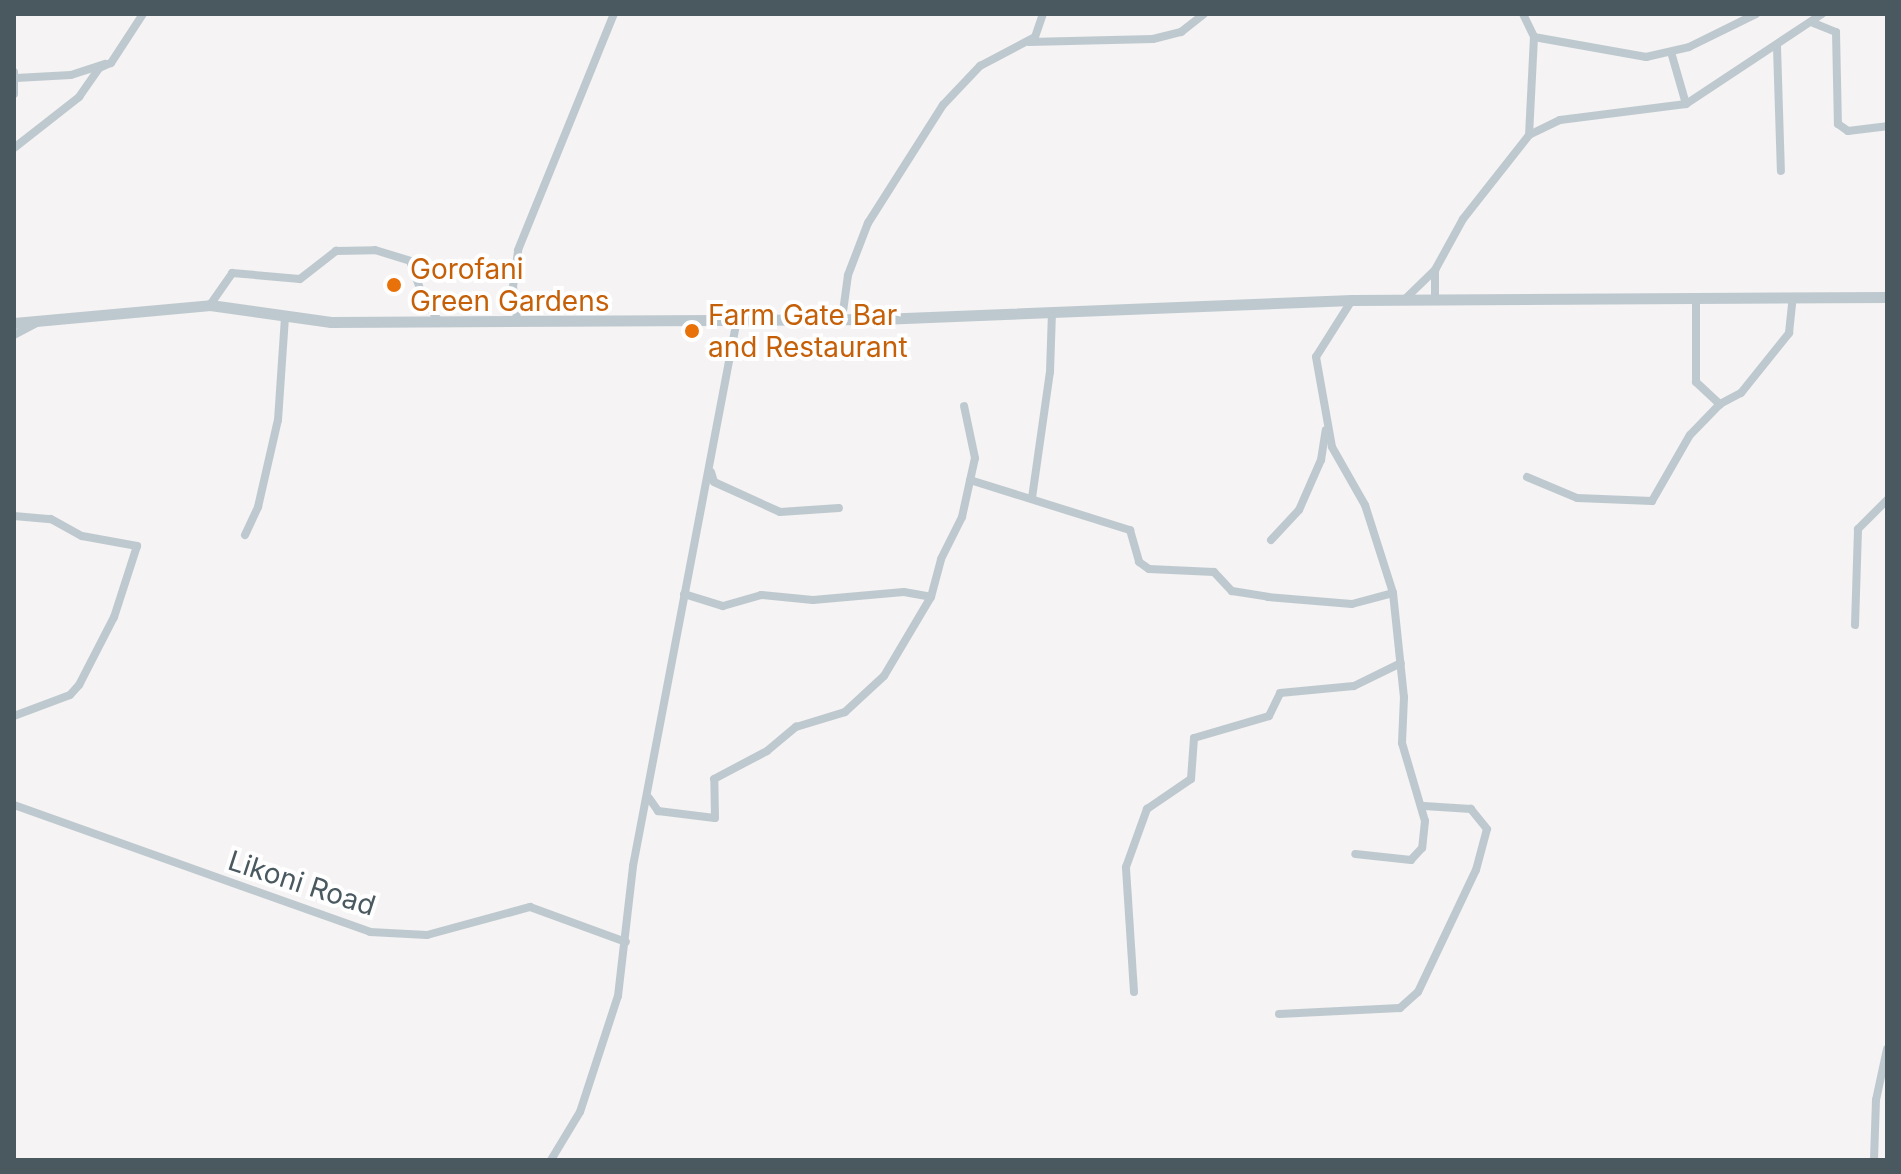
<!DOCTYPE html>
<html>
<head>
<meta charset="utf-8">
<style>
  body { margin:0 }
  #map { position:relative; width:1901px; height:1174px; overflow:hidden; background:#f5f3f3; font-family:Inter,sans-serif }
  div>[style] { position:absolute }
  .minor>* { height:8px; margin:-4px; padding:0 4px; transform-origin:4px; border-radius:4px; background:#bec9cf }
  .tertiary>* { height:11px; margin:-5.5px; padding:0 5.5px; transform-origin:5.5px; border-radius:5.5px; background:#bec9cf }
  .dots>* { width:22px; height:22px; translate:-50% -50%; box-sizing:border-box; border:4px solid #fff; border-radius:50% }
  span { translate:-50% -50%; white-space:nowrap; text-align:center; line-height:1.15; -webkit-text-stroke:8px #fff; paint-order:stroke }
  .food-label { font-size:28px; color:#c56008 }
  .left { translate:0 -50%; text-align:left }
  .street-label { font-size:28px; color:#4a5960 }
  .frame { position:absolute; inset:0; border:16px solid #4a5960; pointer-events:none }
</style>
</head>
<body>
<div id="map">
  <div class="minor">
    <div style="left:1523px;top:14px;width:25px;rotate:64deg"></div>
    <div style="left:1534px;top:37px;width:98px;rotate:92.9deg"></div>
    <div style="left:1811px;top:22px;width:27px;rotate:22deg"></div>
    <div style="left:1836px;top:32px;width:92px;rotate:88.8deg"></div>
    <div style="left:1838px;top:124px;width:12px;rotate:35deg"></div>
    <div style="left:1848px;top:131px;width:39px;rotate:-7deg"></div>
    <div style="left:1534px;top:37px;width:114px;rotate:10.1deg"></div>
    <div style="left:1646px;top:57px;width:44px;rotate:-13.1deg"></div>
    <div style="left:1689px;top:47px;width:75px;rotate:-26.2deg"></div>
    <div style="left:1029px;top:42px;width:124px;rotate:-1.4deg"></div>
    <div style="left:1153px;top:39px;width:29px;rotate:-14deg"></div>
    <div style="left:1181px;top:32px;width:29px;rotate:-38deg"></div>
    <div style="left:1777px;top:47px;width:124px;rotate:88.2deg"></div>
    <div style="left:1671px;top:52px;width:54px;rotate:73.9deg"></div>
    <div style="left:14px;top:72px;width:22px;rotate:90deg"></div>
    <div style="left:16px;top:78px;width:55px;rotate:-3.1deg"></div>
    <div style="left:71px;top:75px;width:36px;rotate:-18deg"></div>
    <div style="left:14px;top:148px;width:83px;rotate:-38.1deg"></div>
    <div style="left:79px;top:97px;width:35px;rotate:-55deg"></div>
    <div style="left:99px;top:68px;width:13px;rotate:-23deg"></div>
    <div style="left:111px;top:63px;width:59px;rotate:-56.9deg"></div>
    <div style="left:1435px;top:271px;width:28px;rotate:90deg"></div>
    <div style="left:1696px;top:298px;width:84px;rotate:90deg"></div>
    <div style="left:1696px;top:382px;width:33px;rotate:43deg"></div>
    <div style="left:1352px;top:300px;width:67px;rotate:122.3deg"></div>
    <div style="left:1316px;top:357px;width:91px;rotate:79.9deg"></div>
    <div style="left:1332px;top:447px;width:67px;rotate:60.4deg"></div>
    <div style="left:1365px;top:505px;width:92px;rotate:72.3deg"></div>
    <div style="left:1393px;top:593px;width:105px;rotate:84deg"></div>
    <div style="left:1404px;top:697px;width:46px;rotate:92.5deg"></div>
    <div style="left:1402px;top:743px;width:81px;rotate:73.6deg"></div>
    <div style="left:1425px;top:821px;width:27px;rotate:96deg"></div>
    <div style="left:1422px;top:848px;width:16px;rotate:133deg"></div>
    <div style="left:1411px;top:860px;width:56px;rotate:-173.9deg"></div>
    <div style="left:1403px;top:301px;width:45px;rotate:-44.1deg"></div>
    <div style="left:1435px;top:270px;width:58px;rotate:-61.2deg"></div>
    <div style="left:1463px;top:219px;width:107px;rotate:-51.8deg"></div>
    <div style="left:1529px;top:135px;width:34px;rotate:-26deg"></div>
    <div style="left:1560px;top:120px;width:127px;rotate:-7.2deg"></div>
    <div style="left:1686px;top:104px;width:163px;rotate:-33.5deg"></div>
    <div style="left:210px;top:305px;width:39px;rotate:-55deg"></div>
    <div style="left:232px;top:273px;width:68px;rotate:5deg"></div>
    <div style="left:300px;top:279px;width:46px;rotate:-37.9deg"></div>
    <div style="left:336px;top:251px;width:39px;rotate:-1deg"></div>
    <div style="left:375px;top:250px;width:37px;rotate:17deg"></div>
    <div style="left:410px;top:261px;width:38px;rotate:70deg"></div>
    <div style="left:423px;top:297px;width:30px;rotate:57deg"></div>
    <div style="left:517px;top:319px;width:32px;rotate:-97deg"></div>
    <div style="left:513px;top:287px;width:37px;rotate:-82deg"></div>
    <div style="left:518px;top:250px;width:255px;rotate:-67.9deg"></div>
    <div style="left:842px;top:319px;width:44px;rotate:-82.2deg"></div>
    <div style="left:848px;top:275px;width:56px;rotate:-69deg"></div>
    <div style="left:868px;top:223px;width:140px;rotate:-57.6deg"></div>
    <div style="left:943px;top:105px;width:54px;rotate:-46.5deg"></div>
    <div style="left:980px;top:66px;width:62px;rotate:-27.8deg"></div>
    <div style="left:1035px;top:37px;width:24px;rotate:-71deg"></div>
    <div style="left:14px;top:335px;width:30px;rotate:-28deg"></div>
    <div style="left:711px;top:472px;width:10px;rotate:73deg"></div>
    <div style="left:714px;top:482px;width:72px;rotate:24.4deg"></div>
    <div style="left:780px;top:512px;width:59px;rotate:-3.9deg"></div>
    <div style="left:1527px;top:477px;width:54px;rotate:22.8deg"></div>
    <div style="left:1577px;top:498px;width:75px;rotate:2.3deg"></div>
    <div style="left:1652px;top:501px;width:76px;rotate:-60.1deg"></div>
    <div style="left:1690px;top:435px;width:43px;rotate:-45.9deg"></div>
    <div style="left:1720px;top:404px;width:24px;rotate:-28deg"></div>
    <div style="left:1741px;top:393px;width:77px;rotate:-51.3deg"></div>
    <div style="left:1789px;top:333px;width:36px;rotate:-84deg"></div>
    <div style="left:970px;top:480px;width:168px;rotate:17.4deg"></div>
    <div style="left:1130px;top:530px;width:33px;rotate:74deg"></div>
    <div style="left:1139px;top:562px;width:12px;rotate:35deg"></div>
    <div style="left:1149px;top:569px;width:65px;rotate:2.6deg"></div>
    <div style="left:1214px;top:572px;width:26px;rotate:47deg"></div>
    <div style="left:1232px;top:591px;width:36px;rotate:9deg"></div>
    <div style="left:1268px;top:597px;width:84px;rotate:4.8deg"></div>
    <div style="left:1352px;top:604px;width:42px;rotate:-15deg"></div>
    <div style="left:1032px;top:498px;width:127px;rotate:-81.9deg"></div>
    <div style="left:1050px;top:372px;width:60px;rotate:-88.1deg"></div>
    <div style="left:14px;top:516px;width:37px;rotate:5deg"></div>
    <div style="left:51px;top:519px;width:35px;rotate:29deg"></div>
    <div style="left:82px;top:536px;width:56px;rotate:10.3deg"></div>
    <div style="left:137px;top:546px;width:75px;rotate:107.9deg"></div>
    <div style="left:114px;top:617px;width:76px;rotate:117.2deg"></div>
    <div style="left:79px;top:685px;width:13px;rotate:132deg"></div>
    <div style="left:70px;top:695px;width:60px;rotate:159.4deg"></div>
    <div style="left:245px;top:535px;width:31px;rotate:-65deg"></div>
    <div style="left:258px;top:507px;width:89px;rotate:-77.1deg"></div>
    <div style="left:278px;top:420px;width:104px;rotate:-86.1deg"></div>
    <div style="left:1271px;top:540px;width:41px;rotate:-47deg"></div>
    <div style="left:1299px;top:510px;width:55px;rotate:-66.3deg"></div>
    <div style="left:1321px;top:460px;width:30px;rotate:-81deg"></div>
    <div style="left:684px;top:594px;width:41px;rotate:17.1deg"></div>
    <div style="left:723px;top:606px;width:40px;rotate:-16deg"></div>
    <div style="left:761px;top:595px;width:52px;rotate:5.5deg"></div>
    <div style="left:813px;top:600px;width:91px;rotate:-5deg"></div>
    <div style="left:904px;top:592px;width:27px;rotate:10deg"></div>
    <div style="left:1855px;top:625px;width:96px;rotate:-88.2deg"></div>
    <div style="left:1858px;top:529px;width:41px;rotate:-45deg"></div>
    <div style="left:649px;top:798px;width:16px;rotate:55deg"></div>
    <div style="left:658px;top:811px;width:57px;rotate:7deg"></div>
    <div style="left:715px;top:818px;width:39px;rotate:-91deg"></div>
    <div style="left:714px;top:779px;width:60px;rotate:-27.8deg"></div>
    <div style="left:767px;top:751px;width:38px;rotate:-40deg"></div>
    <div style="left:796px;top:727px;width:51px;rotate:-17deg"></div>
    <div style="left:845px;top:712px;width:53px;rotate:-42.7deg"></div>
    <div style="left:884px;top:676px;width:92px;rotate:-59.3deg"></div>
    <div style="left:931px;top:597px;width:39px;rotate:-75deg"></div>
    <div style="left:941px;top:559px;width:47px;rotate:-63.4deg"></div>
    <div style="left:962px;top:517px;width:60px;rotate:-77.6deg"></div>
    <div style="left:975px;top:458px;width:53px;rotate:-101.9deg"></div>
    <div style="left:14px;top:805px;width:378px;rotate:19.6deg"></div>
    <div style="left:370px;top:932px;width:57px;rotate:3deg"></div>
    <div style="left:427px;top:935px;width:107px;rotate:-15.2deg"></div>
    <div style="left:530px;top:907px;width:102px;rotate:20deg"></div>
    <div style="left:1134px;top:992px;width:125px;rotate:-93.7deg"></div>
    <div style="left:1126px;top:867px;width:62px;rotate:-70.1deg"></div>
    <div style="left:1147px;top:809px;width:53px;rotate:-34.3deg"></div>
    <div style="left:1191px;top:779px;width:41px;rotate:-85.8deg"></div>
    <div style="left:1194px;top:738px;width:78px;rotate:-16.3deg"></div>
    <div style="left:1269px;top:716px;width:25px;rotate:-64deg"></div>
    <div style="left:1280px;top:693px;width:74px;rotate:-5.4deg"></div>
    <div style="left:1354px;top:686px;width:52px;rotate:-26.1deg"></div>
    <div style="left:1279px;top:1014px;width:121px;rotate:-2.8deg"></div>
    <div style="left:1400px;top:1008px;width:24px;rotate:-42deg"></div>
    <div style="left:1418px;top:992px;width:135px;rotate:-64.6deg"></div>
    <div style="left:1476px;top:870px;width:42px;rotate:-75deg"></div>
    <div style="left:1487px;top:829px;width:26px;rotate:-129deg"></div>
    <div style="left:1471px;top:809px;width:47px;rotate:-176.3deg"></div>
    <div style="left:551px;top:1160px;width:56px;rotate:-58.9deg"></div>
    <div style="left:580px;top:1112px;width:122px;rotate:-71.9deg"></div>
    <div style="left:618px;top:996px;width:131px;rotate:-83.4deg"></div>
    <div style="left:633px;top:866px;width:557px;rotate:-79.23deg"></div>
    <div style="left:1874px;top:1160px;width:60px;rotate:-88.1deg"></div>
    <div style="left:1876px;top:1100px;width:52px;rotate:-77.8deg"></div>
  </div>
  <div class="tertiary">
    <div style="left:14px;top:323px;width:197px;rotate:-5.2deg"></div>
    <div style="left:210px;top:305px;width:122px;rotate:8deg"></div>
    <div style="left:331px;top:322px;width:549px;rotate:-0.31deg"></div>
    <div style="left:880px;top:319px;width:472px;rotate:-2.3deg"></div>
    <div style="left:1352px;top:300px;width:535px;rotate:-0.32deg"></div>
  </div>
  <div class="dots">
    <div style="left:394px;top:285px;background:#e8710a"></div>
    <div style="left:692px;top:331px;background:#e8710a"></div>
  </div>
  <div class="food-label">
    <span class="left" style="left:410px;top:285px">Gorofani<br>Green Gardens</span>
    <span class="left" style="left:708px;top:331px">Farm Gate Bar<br>and Restaurant</span>
  </div>
  <div class="street-label">
    <span style="left:302px;top:883px;rotate:18deg">Likoni Road</span>
  </div>
  <div class="frame"></div>
</div>
</body>
</html>
